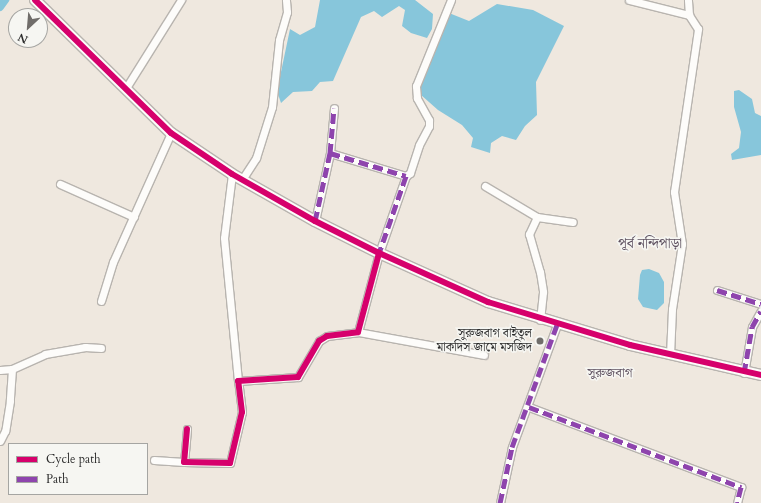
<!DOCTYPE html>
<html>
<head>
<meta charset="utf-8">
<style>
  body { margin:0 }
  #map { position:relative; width:761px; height:503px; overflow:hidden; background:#efe8df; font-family:Cardo,"Noto Serif Bengali",serif }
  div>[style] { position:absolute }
  .water>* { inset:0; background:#87c6db }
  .canal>* { height:8px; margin:-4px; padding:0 4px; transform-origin:4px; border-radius:4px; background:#87c6db }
  .roads { filter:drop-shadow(1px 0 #b8b4af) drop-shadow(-1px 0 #b8b4af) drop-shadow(0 1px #b8b4af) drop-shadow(0 -1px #b8b4af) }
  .street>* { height:7px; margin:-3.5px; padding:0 3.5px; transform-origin:3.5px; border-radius:3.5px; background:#fdfcfa }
  .secondary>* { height:10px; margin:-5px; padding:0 5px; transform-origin:5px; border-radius:5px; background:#fdfcfa }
  .quiet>* { height:5px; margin-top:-2.5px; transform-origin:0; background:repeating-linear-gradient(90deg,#8e44ad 0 10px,transparent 0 15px) }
  .cycleway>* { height:6px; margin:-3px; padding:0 3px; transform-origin:3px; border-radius:3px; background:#d6006c }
  .dots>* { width:11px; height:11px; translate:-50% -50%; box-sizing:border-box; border:2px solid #f6f6f2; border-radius:50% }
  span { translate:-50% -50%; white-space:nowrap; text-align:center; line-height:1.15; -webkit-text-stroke:3px #f6f6f2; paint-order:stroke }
  .poi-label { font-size:12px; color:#2b2b2b }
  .right { translate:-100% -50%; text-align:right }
  .neighbourhood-label { font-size:13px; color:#5f5261 }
  .quarter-label { font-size:14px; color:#5f5261 }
  .legend { position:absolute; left:8px; top:443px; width:140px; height:52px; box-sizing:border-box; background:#f6f6f2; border:1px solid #a5a5a2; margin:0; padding:5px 7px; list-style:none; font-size:12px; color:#2b2b2b }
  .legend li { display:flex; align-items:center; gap:8px; height:20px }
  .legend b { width:20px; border:1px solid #a5a5a2 }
  .north { position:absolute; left:8px; top:8px; width:40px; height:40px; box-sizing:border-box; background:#f6f6f2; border:1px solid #a5a5a2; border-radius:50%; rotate:206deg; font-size:11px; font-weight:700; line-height:16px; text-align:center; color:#2b2b2b }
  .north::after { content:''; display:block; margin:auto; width:14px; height:18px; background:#706d6a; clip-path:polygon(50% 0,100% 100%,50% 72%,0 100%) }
</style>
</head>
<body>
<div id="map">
  <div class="water">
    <div style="clip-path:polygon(320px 0,415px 0,433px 14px,432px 29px,427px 38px,411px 33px,402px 26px,405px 10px,399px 6px,382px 17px,374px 11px,361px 17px,333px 81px,320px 82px,312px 91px,293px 92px,281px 103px,277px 91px,290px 29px,300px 35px,315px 27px)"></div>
    <div style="clip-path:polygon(497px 4px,533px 10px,564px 26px,536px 82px,537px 115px,525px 126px,516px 140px,502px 136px,491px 143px,490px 153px,471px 147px,473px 138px,462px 125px,438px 110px,421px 95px,417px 87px,449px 13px,469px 21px)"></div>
    <div style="clip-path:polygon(739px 90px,752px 99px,755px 113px,761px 116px,761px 155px,732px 160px,731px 154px,739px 148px,741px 132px,734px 107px,734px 91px)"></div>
    <div style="clip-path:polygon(649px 269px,659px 273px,664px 282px,664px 303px,657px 310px,643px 307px,638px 299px,640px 275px,642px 270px)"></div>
  </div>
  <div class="canal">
    <div style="left:0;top:7px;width:9px;rotate:-54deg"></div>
  </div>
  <div class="roads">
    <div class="street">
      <div style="left:629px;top:0;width:62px;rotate:14deg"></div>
      <div style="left:126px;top:88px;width:104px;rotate:-58deg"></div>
      <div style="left:232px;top:174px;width:64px;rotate:97.1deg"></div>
      <div style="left:224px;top:238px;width:144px;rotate:84.4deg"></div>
      <div style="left:406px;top:176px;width:5px;rotate:-37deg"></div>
      <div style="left:410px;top:173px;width:29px;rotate:-72deg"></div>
      <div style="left:419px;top:145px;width:21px;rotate:-62deg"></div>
      <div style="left:429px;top:126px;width:6px;rotate:-90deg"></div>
      <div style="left:429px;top:120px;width:25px;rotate:-119deg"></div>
      <div style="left:417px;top:98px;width:12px;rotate:-95deg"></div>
      <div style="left:416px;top:86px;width:93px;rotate:-67.9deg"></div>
      <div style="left:243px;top:178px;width:24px;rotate:-57deg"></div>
      <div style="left:256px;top:158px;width:53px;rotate:-72.6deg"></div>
      <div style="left:272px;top:107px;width:67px;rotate:-84deg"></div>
      <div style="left:279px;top:40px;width:29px;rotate:-74deg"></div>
      <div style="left:287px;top:12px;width:12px;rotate:-95deg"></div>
      <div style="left:60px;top:184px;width:81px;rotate:24deg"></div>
      <div style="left:485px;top:186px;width:61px;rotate:30.8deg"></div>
      <div style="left:537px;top:217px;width:36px;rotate:8deg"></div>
      <div style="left:537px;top:217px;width:19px;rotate:115deg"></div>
      <div style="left:529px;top:234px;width:40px;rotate:74deg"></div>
      <div style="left:540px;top:272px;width:20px;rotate:81deg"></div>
      <div style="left:543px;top:292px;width:28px;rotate:96deg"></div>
      <div style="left:315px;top:221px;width:70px;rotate:-77.6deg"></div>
      <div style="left:330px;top:153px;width:45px;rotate:-84.9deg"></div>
      <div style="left:717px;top:290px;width:46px;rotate:17.7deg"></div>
      <div style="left:101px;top:301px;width:41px;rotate:-72.9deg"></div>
      <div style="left:113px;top:262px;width:141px;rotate:-65.8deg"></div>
      <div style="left:358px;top:332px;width:128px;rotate:10.3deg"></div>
      <div style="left:670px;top:355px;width:46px;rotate:-87.5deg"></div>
      <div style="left:672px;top:309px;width:66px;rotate:-81.3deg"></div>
      <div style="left:682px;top:244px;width:53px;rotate:-98.7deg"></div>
      <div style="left:674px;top:192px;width:165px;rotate:-81.6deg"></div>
      <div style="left:698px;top:29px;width:17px;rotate:-123deg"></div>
      <div style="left:689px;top:15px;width:15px;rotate:-94deg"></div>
      <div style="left:12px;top:369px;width:36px;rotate:-24deg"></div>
      <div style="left:45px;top:354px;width:41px;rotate:-9.9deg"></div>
      <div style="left:85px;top:347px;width:16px;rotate:4deg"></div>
      <div style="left:0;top:370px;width:12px;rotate:-5deg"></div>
      <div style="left:12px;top:369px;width:32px;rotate:94deg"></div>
      <div style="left:10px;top:401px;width:30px;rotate:99deg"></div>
      <div style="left:5px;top:431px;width:11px;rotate:117deg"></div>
      <div style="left:744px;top:373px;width:47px;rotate:-80.1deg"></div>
      <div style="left:752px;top:327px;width:18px;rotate:-61deg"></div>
      <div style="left:529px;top:407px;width:227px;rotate:20.7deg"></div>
      <div style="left:741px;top:487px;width:16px;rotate:104deg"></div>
      <div style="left:187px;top:429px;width:33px;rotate:95deg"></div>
      <div style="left:184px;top:462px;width:46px;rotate:1.2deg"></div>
      <div style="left:230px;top:463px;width:52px;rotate:-76.8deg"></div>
      <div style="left:242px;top:412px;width:31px;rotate:-97deg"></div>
      <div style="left:238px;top:381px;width:60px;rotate:-3.8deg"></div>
      <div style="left:298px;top:377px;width:42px;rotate:-59.7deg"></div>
      <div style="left:319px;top:341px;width:9px;rotate:-32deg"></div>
      <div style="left:327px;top:336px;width:31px;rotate:-7deg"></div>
      <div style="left:358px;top:332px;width:82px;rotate:-75.1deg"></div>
      <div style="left:379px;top:253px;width:82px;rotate:-70.7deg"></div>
      <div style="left:406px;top:176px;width:79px;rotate:-163.2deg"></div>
      <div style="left:154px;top:460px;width:30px;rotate:4deg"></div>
      <div style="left:500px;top:503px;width:57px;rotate:-77.9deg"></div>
      <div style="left:512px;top:447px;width:130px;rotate:-69.8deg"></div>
    </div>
    <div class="secondary">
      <div style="left:35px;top:0;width:190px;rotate:44.4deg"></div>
      <div style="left:171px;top:133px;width:73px;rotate:33.9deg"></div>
      <div style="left:232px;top:174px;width:95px;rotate:29.5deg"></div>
      <div style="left:315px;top:221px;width:72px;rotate:26.6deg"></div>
      <div style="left:379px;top:253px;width:120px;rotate:24.2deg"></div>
      <div style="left:488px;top:302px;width:148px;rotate:16.8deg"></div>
      <div style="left:630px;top:345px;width:134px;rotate:12.9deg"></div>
    </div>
  </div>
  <div class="quiet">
    <div style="left:330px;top:153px;width:79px;rotate:16.8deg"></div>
    <div style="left:406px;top:176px;width:82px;rotate:109.3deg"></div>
    <div style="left:315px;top:221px;width:70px;rotate:-77.6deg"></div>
    <div style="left:330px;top:153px;width:45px;rotate:-84.9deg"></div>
    <div style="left:717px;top:290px;width:46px;rotate:17.7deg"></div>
    <div style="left:744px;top:373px;width:47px;rotate:-80.1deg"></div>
    <div style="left:752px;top:327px;width:18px;rotate:-61deg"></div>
    <div style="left:529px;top:407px;width:227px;rotate:20.7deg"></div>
    <div style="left:741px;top:487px;width:16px;rotate:104deg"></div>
    <div style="left:500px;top:503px;width:57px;rotate:-77.9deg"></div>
    <div style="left:512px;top:447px;width:130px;rotate:-69.8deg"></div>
  </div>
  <div class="cycleway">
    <div style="left:35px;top:0;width:190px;rotate:44.4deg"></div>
    <div style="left:171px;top:133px;width:73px;rotate:33.9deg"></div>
    <div style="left:232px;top:174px;width:95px;rotate:29.5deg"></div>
    <div style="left:315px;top:221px;width:72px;rotate:26.6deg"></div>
    <div style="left:379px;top:253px;width:120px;rotate:24.2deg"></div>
    <div style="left:488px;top:302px;width:148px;rotate:16.8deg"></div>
    <div style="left:630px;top:345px;width:134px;rotate:12.9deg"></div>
    <div style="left:187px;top:429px;width:33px;rotate:95deg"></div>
    <div style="left:184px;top:462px;width:46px;rotate:1.2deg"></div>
    <div style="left:230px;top:463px;width:52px;rotate:-76.8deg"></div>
    <div style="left:242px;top:412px;width:31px;rotate:-97deg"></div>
    <div style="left:238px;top:381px;width:60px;rotate:-3.8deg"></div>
    <div style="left:298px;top:377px;width:42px;rotate:-59.7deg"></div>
    <div style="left:319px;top:341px;width:9px;rotate:-32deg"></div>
    <div style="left:327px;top:336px;width:31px;rotate:-7deg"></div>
    <div style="left:358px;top:332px;width:82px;rotate:-75.1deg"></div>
  </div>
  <div class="dots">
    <div style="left:540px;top:341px;background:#706d6a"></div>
  </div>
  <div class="poi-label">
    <span class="right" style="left:532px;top:341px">সুরুজবাগ বাইতুল<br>মাকদিস জামে মসজিদ</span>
  </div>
  <div class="neighbourhood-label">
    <span style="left:610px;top:373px">সুরুজবাগ</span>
  </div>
  <div class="quarter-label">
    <span style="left:650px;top:244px">পূর্ব নন্দিপাড়া</span>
  </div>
  <ul class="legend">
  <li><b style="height:5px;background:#d6006c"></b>Cycle path</li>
  <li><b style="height:5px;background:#8e44ad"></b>Path</li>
  </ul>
  <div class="north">N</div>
</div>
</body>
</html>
